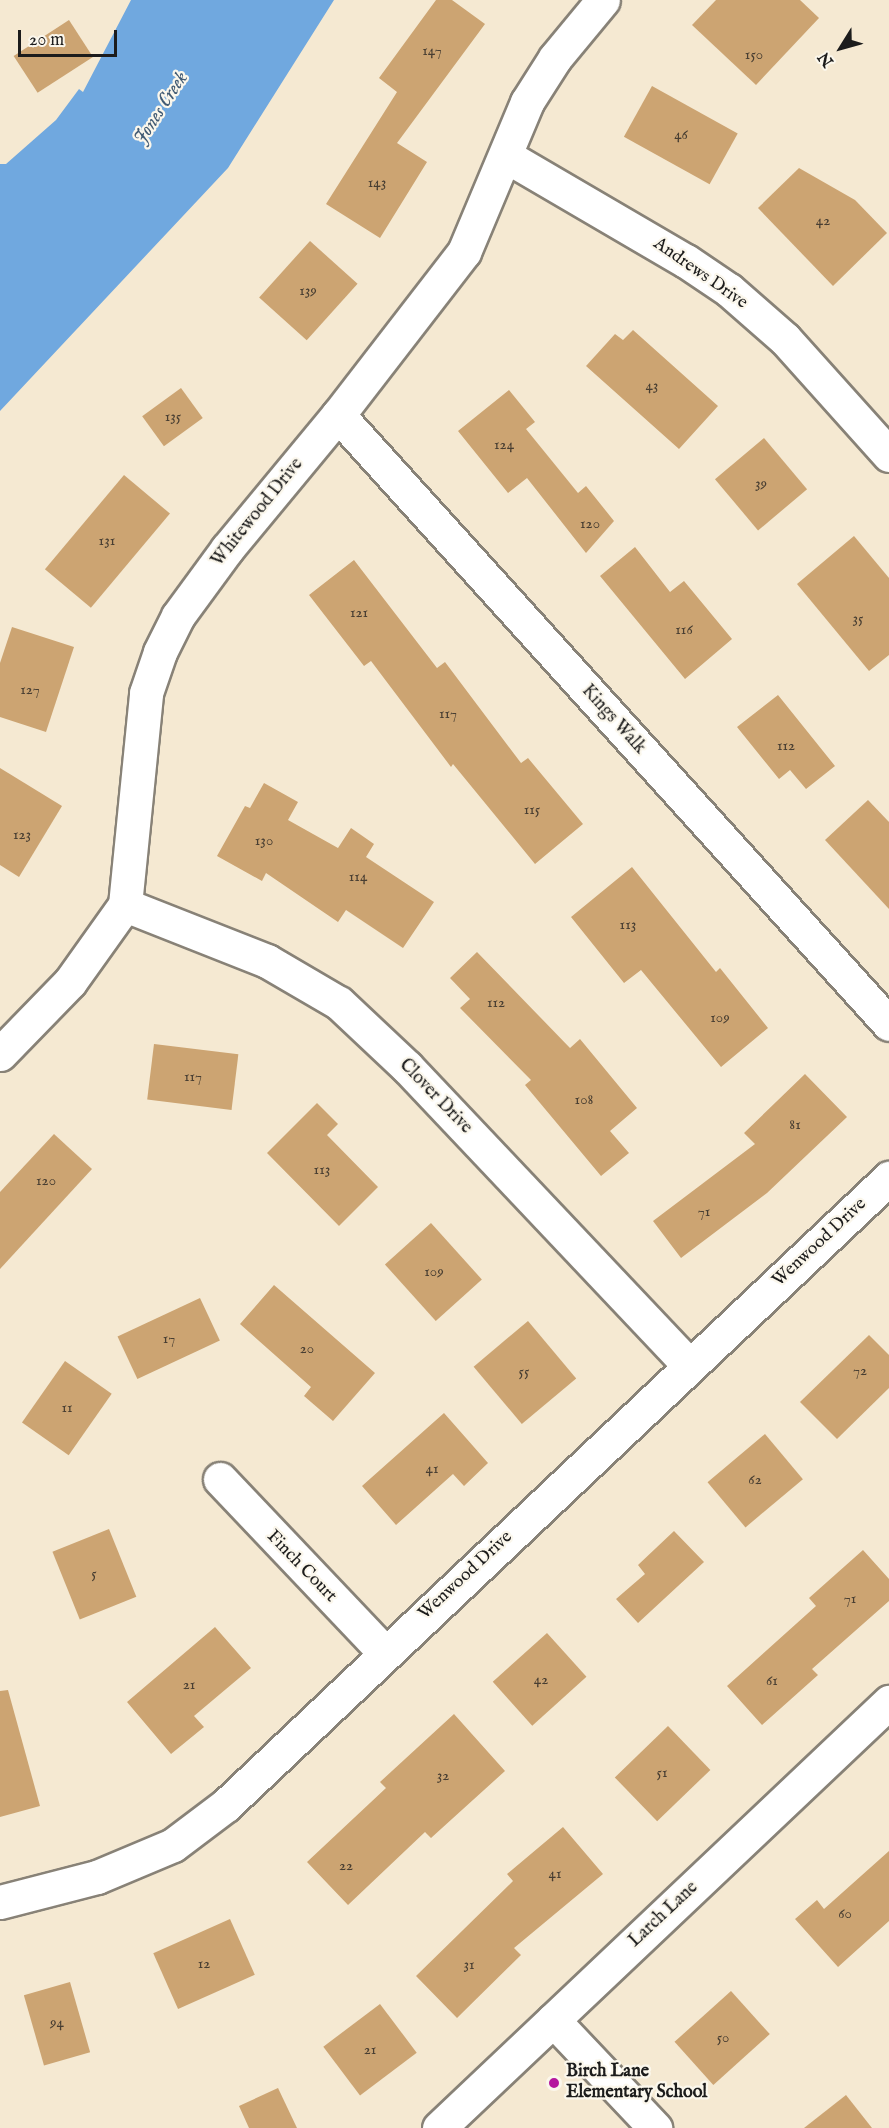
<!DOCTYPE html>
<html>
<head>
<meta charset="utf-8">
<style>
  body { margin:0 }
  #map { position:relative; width:889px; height:2128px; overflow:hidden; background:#f5e9d2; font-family:"IM FELL English",serif }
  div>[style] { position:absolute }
  .water>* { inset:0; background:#70a8df }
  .building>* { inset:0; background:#cca472; transform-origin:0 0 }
  .roads { filter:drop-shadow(2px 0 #888277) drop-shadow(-2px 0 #888277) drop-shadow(0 2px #888277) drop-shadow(0 -2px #888277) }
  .minor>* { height:33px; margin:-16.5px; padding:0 16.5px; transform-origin:16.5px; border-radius:16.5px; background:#fff }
  .dots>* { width:16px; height:16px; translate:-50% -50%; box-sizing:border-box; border:3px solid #fbf7ec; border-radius:50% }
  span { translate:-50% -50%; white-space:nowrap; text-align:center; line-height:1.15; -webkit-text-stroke:4.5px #fbf7ec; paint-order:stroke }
  .number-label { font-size:15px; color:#483e32 }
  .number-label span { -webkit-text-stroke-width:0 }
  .street-label { font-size:18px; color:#1c1c1c }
  .poi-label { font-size:18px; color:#1c1c1c; font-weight:700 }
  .left { translate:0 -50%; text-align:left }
  .water-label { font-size:20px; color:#425b74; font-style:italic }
  .north { position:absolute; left:811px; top:18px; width:60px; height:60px; -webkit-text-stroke:4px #fbf7ec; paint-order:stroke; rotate:233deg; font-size:16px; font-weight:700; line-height:24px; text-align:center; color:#1c1c1c }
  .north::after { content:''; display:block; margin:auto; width:21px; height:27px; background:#1c1c1c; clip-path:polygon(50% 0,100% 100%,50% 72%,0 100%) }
  .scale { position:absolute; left:18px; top:30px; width:99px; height:27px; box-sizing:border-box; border:3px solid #1c1c1c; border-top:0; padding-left:8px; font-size:18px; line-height:21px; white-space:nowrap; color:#1c1c1c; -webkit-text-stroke:4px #fbf7ec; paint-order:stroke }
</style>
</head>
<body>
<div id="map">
  <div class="water">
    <div style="clip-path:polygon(131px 0,334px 0,228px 168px,0 411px,0 164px,6px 164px,56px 120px,79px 89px,83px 92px)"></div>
  </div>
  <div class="building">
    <div style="clip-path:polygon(436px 0,452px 0,485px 24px,397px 143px,427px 162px,380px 238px,326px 204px,397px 92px,379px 78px)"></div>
    <div style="clip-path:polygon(716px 0,800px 0,819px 18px,756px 85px,692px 25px)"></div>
    <div style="left:69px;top:20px;width:44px;height:66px;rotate:57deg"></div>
    <div style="left:652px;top:86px;width:98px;height:58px;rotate:29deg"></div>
    <div style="clip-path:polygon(799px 168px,855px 200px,887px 233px,833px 286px,758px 208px)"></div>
    <div style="left:310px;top:241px;width:64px;height:76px;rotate:42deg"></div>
    <div style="clip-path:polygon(633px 330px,718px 406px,679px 449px,586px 366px,615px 334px,623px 340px)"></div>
    <div style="left:181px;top:388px;width:37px;height:48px;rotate:54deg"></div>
    <div style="clip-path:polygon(509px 390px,535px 422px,526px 429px,578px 493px,586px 486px,614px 521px,586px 553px,527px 478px,508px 493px,458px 431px)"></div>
    <div style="left:764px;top:438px;width:67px;height:64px;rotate:50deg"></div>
    <div style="left:124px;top:475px;width:60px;height:123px;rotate:40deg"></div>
    <div style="clip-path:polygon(854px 536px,889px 578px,889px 655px,869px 671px,797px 584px)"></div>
    <div style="clip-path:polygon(635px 547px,670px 592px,684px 581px,732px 639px,685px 679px,600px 576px)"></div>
    <div style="clip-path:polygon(354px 560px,437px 668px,445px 662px,521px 763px,528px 758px,583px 824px,535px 864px,453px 764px,451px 767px,371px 661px,364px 666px,309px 595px)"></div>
    <div style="clip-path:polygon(12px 627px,74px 647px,46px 732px,0 717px,0 663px)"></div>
    <div style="clip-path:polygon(778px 695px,835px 766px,806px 789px,790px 770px,779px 779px,737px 727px)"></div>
    <div style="clip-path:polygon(0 768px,62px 806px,19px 877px,0 865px)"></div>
    <div style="clip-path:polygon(264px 783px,298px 802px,288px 820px,338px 848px,351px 828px,374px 844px,366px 857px,434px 902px,403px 948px,346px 910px,338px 922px,266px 873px,262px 881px,217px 856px,245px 806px,250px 808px)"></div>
    <div style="clip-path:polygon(868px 800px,889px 822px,889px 909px,825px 840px)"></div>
    <div style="clip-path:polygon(632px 867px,716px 972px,720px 968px,768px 1028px,721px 1067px,641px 970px,624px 983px,571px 917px)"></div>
    <div style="clip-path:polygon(477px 952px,570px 1048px,580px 1039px,637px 1108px,610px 1131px,629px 1153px,601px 1176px,525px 1085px,531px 1080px,460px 1008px,470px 999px,450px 978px)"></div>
    <div style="left:154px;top:1044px;width:85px;height:56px;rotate:7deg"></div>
    <div style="clip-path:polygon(805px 1074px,847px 1117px,767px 1193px,681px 1258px,653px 1221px,755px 1144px,744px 1133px)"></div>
    <div style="clip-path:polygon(317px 1103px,338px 1124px,327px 1135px,378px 1187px,339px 1226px,267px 1153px)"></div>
    <div style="clip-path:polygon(54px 1134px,92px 1169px,0 1269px,0 1192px)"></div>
    <div style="left:431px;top:1223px;width:76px;height:62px;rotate:48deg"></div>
    <div style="clip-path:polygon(274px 1285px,375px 1373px,333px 1421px,304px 1396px,311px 1387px,240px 1324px)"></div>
    <div style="left:200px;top:1298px;width:47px;height:91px;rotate:65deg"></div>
    <div style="left:528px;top:1321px;width:75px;height:71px;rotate:50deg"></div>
    <div style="clip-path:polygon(869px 1335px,889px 1355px,889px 1388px,837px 1439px,800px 1402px)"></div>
    <div style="left:65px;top:1361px;width:57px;height:75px;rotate:35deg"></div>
    <div style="clip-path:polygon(444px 1413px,488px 1463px,464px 1486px,453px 1474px,396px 1525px,362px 1486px)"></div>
    <div style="left:765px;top:1434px;width:59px;height:75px;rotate:50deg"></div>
    <div style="left:109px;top:1529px;width:73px;height:61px;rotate:68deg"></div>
    <div style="clip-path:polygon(674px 1531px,704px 1562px,638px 1623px,616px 1599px,645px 1574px,638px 1565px)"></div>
    <div style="clip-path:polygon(863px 1550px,889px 1579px,889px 1601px,812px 1669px,818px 1675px,762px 1725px,727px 1686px,816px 1606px,809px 1598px)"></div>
    <div style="clip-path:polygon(215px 1627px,251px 1668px,194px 1716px,204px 1727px,171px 1754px,127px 1702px)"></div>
    <div style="left:547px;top:1633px;width:59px;height:73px;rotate:48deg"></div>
    <div style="clip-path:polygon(8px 1690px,40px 1806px,0 1817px,0 1691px)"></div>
    <div style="clip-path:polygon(454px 1714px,505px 1771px,431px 1838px,425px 1832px,348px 1905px,307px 1862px,386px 1788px,380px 1782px)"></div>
    <div style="left:668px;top:1726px;width:61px;height:74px;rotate:46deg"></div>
    <div style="clip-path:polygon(563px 1827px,603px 1874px,514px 1948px,521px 1955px,457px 2018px,416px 1976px,513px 1881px,507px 1874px)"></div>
    <div style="clip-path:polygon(889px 1851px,889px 1921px,838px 1967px,795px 1919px,817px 1900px,824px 1909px)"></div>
    <div style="left:230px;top:1919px;width:61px;height:84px;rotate:66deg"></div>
    <div style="left:70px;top:1982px;width:73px;height:48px;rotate:74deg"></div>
    <div style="left:731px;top:1991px;width:58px;height:76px;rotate:48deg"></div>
    <div style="left:380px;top:2004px;width:61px;height:71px;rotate:53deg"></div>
    <div style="clip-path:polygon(278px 2088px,297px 2128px,249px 2128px,239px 2106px)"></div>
    <div style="clip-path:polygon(846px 2095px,872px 2128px,804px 2128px)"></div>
  </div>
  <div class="roads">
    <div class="minor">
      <div style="left:506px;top:156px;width:208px;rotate:30.3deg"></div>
      <div style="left:686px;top:261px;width:52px;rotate:34deg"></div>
      <div style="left:729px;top:290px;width:74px;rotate:41.2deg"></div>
      <div style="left:785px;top:339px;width:156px;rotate:48.1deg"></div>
      <div style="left:338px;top:415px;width:821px;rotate:47.86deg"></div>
      <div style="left:125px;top:905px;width:153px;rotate:21.5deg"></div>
      <div style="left:267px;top:961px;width:83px;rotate:30.3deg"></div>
      <div style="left:339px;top:1003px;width:93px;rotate:43.3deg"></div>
      <div style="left:407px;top:1067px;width:410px;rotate:46.6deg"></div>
      <div style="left:0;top:1054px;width:100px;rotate:-45.8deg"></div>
      <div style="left:70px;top:982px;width:95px;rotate:-54.5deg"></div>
      <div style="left:125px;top:905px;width:213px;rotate:-84.3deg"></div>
      <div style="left:146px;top:693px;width:43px;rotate:-71.1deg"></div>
      <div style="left:160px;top:652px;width:40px;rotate:-63.4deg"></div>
      <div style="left:178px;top:616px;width:83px;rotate:-53.8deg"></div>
      <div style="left:227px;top:549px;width:174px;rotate:-50.4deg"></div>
      <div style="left:338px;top:415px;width:206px;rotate:-52.3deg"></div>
      <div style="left:464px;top:252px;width:163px;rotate:-67.2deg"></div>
      <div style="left:527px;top:102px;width:52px;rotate:-57.5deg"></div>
      <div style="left:555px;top:58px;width:75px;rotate:-50.4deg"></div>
      <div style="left:220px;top:1479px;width:240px;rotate:46.5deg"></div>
      <div style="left:0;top:1902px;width:100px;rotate:-14.5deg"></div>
      <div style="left:97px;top:1877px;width:82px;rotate:-22.8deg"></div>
      <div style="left:173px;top:1845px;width:66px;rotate:-37deg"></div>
      <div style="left:226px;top:1805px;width:913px;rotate:-43.4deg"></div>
      <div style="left:553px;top:2020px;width:149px;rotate:46.6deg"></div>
      <div style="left:439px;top:2128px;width:620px;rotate:-43.43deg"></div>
    </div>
  </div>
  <div class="dots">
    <div style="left:554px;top:2083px;background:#b5179e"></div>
  </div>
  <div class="number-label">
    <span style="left:432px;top:51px">147</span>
    <span style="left:754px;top:55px">150</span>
    <span style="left:681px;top:135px">46</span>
    <span style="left:377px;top:183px">143</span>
    <span style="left:823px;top:221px">42</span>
    <span style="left:308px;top:291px">139</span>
    <span style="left:652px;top:386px">43</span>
    <span style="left:173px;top:417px">135</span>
    <span style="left:504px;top:445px">124</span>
    <span style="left:761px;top:484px">39</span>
    <span style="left:590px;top:524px">120</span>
    <span style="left:107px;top:541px">131</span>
    <span style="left:359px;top:613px">121</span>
    <span style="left:858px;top:619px">35</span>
    <span style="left:684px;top:630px">116</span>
    <span style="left:30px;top:690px">127</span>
    <span style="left:448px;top:714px">117</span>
    <span style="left:786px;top:746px">112</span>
    <span style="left:532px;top:810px">115</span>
    <span style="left:22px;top:835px">123</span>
    <span style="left:264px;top:841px">130</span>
    <span style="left:358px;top:877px">114</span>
    <span style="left:628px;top:925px">113</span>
    <span style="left:496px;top:1003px">112</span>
    <span style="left:720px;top:1018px">109</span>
    <span style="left:193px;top:1077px">117</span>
    <span style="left:584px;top:1100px">108</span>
    <span style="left:795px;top:1125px">81</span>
    <span style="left:322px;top:1170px">113</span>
    <span style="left:46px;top:1181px">120</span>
    <span style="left:704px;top:1212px">71</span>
    <span style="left:434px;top:1272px">109</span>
    <span style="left:169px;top:1339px">17</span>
    <span style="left:307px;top:1349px">20</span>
    <span style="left:860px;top:1371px">72</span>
    <span style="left:524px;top:1372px">55</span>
    <span style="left:67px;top:1408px">11</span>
    <span style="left:432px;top:1469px">41</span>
    <span style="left:755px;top:1480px">62</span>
    <span style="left:94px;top:1574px">5</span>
    <span style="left:850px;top:1599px">71</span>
    <span style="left:541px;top:1680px">42</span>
    <span style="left:772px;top:1681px">61</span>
    <span style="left:189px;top:1685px">21</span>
    <span style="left:662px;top:1773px">51</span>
    <span style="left:443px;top:1776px">32</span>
    <span style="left:346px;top:1866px">22</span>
    <span style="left:555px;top:1874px">41</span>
    <span style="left:845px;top:1914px">60</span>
    <span style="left:204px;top:1964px">12</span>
    <span style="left:469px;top:1965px">31</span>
    <span style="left:57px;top:2023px">94</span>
    <span style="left:723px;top:2038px">50</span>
    <span style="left:370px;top:2050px">21</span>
  </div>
  <div class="street-label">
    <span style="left:700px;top:274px;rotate:35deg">Andrews Drive</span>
    <span style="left:258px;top:513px;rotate:-51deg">Whitewood Drive</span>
    <span style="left:613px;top:720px;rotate:48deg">Kings Walk</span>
    <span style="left:435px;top:1097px;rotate:46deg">Clover Drive</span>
    <span style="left:820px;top:1243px;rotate:-43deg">Wenwood Drive</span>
    <span style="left:301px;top:1567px;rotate:46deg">Finch Court</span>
    <span style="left:466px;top:1576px;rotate:-43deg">Wenwood Drive</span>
    <span style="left:664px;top:1915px;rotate:-43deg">Larch Lane</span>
  </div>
  <div class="poi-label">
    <span class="left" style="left:566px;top:2083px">Birch Lane<br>Elementary School</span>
  </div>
  <div class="water-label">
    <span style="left:161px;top:108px;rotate:-57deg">Jones Creek</span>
  </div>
  <div class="north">N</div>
  <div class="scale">20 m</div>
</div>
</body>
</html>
